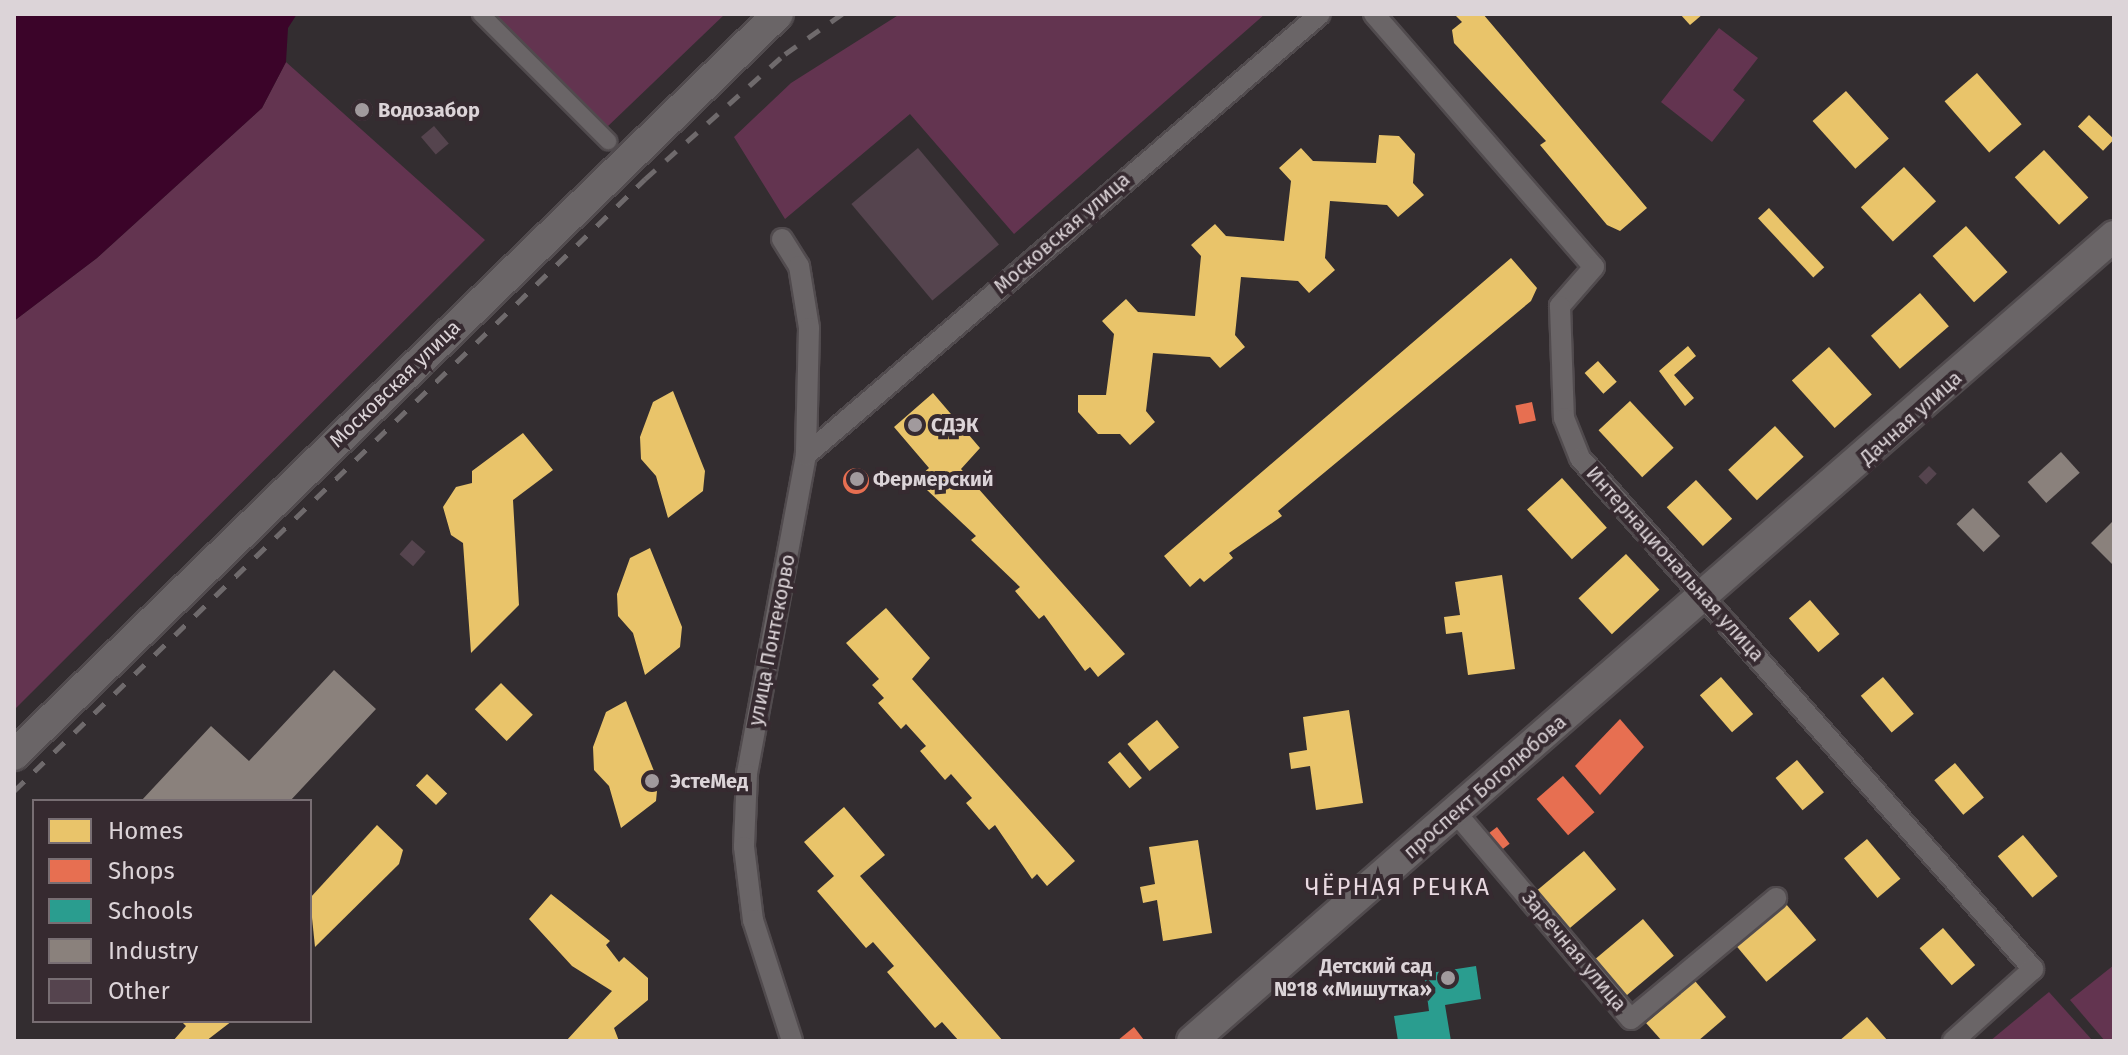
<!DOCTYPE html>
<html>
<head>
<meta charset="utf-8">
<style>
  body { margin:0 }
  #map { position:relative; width:2128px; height:1055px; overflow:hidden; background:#332d30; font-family:"Fira Sans",sans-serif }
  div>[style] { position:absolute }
  .green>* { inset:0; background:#633450 }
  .water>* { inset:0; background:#3b0429 }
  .homes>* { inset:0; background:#e9c46a; transform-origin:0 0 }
  .shops>* { inset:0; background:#e76f51; transform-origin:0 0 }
  .round { border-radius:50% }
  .schools>* { inset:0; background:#2a9d8f }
  .industry>* { inset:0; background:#8a817c; transform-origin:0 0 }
  .building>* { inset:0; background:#55444e; transform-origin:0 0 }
  .roads { filter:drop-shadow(2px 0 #514b4e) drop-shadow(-2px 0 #514b4e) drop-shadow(0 2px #514b4e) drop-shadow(0 -2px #514b4e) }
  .pedestrian>* { height:16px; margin:-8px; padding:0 8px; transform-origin:8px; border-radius:8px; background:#6a6567 }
  .minor>* { height:20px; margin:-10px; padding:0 10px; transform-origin:10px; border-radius:10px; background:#6a6567 }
  .secondary>* { height:30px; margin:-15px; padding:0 15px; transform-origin:15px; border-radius:15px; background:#6a6567 }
  .rail>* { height:5px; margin-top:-2.5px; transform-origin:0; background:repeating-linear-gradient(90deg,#6f6a6c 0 14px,transparent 0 28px) }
  .dots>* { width:22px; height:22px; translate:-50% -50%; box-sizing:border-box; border:4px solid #362a30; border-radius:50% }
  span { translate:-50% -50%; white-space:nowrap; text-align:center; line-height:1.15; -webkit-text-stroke:8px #362a30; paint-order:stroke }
  .poi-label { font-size:20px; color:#dcd4d8; font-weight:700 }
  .left { translate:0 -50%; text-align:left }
  .right { translate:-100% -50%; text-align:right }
  .street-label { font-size:20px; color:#dcd4d8 }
  .quarter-label { font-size:24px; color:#e9d9e1; letter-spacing:2px }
  .frame { position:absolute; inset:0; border:16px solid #dcd4d8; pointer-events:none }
  .legend { position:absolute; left:32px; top:799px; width:280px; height:224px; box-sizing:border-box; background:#362a30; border:2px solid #786e73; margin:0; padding:10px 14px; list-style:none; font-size:24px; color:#dcd4d8 }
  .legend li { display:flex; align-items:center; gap:16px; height:40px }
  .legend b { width:40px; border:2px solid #786e73 }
</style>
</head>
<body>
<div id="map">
  <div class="green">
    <div style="clip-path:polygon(490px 14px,725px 14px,606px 128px)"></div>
    <div style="clip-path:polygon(900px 14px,1265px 14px,1014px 234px,910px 114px,785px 219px,734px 137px,791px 83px)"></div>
    <div style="clip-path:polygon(1719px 28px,1758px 58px,1733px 90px,1745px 100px,1712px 142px,1661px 102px)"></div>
    <div style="clip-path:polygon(286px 62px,485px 240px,14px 710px,14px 321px,97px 258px,262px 108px)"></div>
    <div style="clip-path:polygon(2114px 965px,2114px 1041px,2105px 1041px,2070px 1000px)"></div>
    <div style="clip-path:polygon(2049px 992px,2093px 1041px,1990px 1041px)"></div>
  </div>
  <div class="water">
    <div style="clip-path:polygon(14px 14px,297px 14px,288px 28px,286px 62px,262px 108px,97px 258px,14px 321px)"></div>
  </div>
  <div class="homes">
    <div style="clip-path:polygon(1454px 14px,1483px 14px,1647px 208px,1620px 231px,1607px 225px,1540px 145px,1546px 141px,1454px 43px,1452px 30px,1462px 22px)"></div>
    <div style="clip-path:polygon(1680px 14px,1703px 14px,1690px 25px)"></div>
    <div style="left:1977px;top:73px;width:68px;height:43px;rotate:49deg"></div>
    <div style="left:1846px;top:91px;width:64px;height:45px;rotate:48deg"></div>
    <div style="left:2089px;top:115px;width:35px;height:16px;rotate:44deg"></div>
    <div style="clip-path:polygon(1379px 135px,1399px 136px,1415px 154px,1413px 183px,1424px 195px,1398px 217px,1387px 205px,1330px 201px,1325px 258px,1335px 270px,1309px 293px,1298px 281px,1241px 277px,1235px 335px,1245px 347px,1220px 368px,1210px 357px,1153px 353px,1146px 411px,1155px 422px,1130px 445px,1120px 434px,1098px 434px,1078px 412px,1078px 395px,1106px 395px,1114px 334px,1102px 321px,1126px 299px,1138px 312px,1195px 316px,1201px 256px,1191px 245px,1215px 224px,1226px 236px,1284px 241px,1291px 181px,1279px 168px,1301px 148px,1313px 161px,1376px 163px)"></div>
    <div style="left:2044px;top:150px;width:65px;height:40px;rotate:47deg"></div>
    <div style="left:1904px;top:167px;width:47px;height:59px;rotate:47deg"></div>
    <div style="left:1769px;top:208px;width:81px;height:15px;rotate:47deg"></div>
    <div style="left:1966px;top:226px;width:62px;height:45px;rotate:48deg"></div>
    <div style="clip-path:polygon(1511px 258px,1537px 288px,1531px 301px,1278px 511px,1282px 516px,1229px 553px,1233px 558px,1204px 582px,1200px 578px,1190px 587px,1164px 556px)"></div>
    <div style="left:1920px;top:293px;width:44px;height:65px;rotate:49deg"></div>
    <div style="clip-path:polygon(1688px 346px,1696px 356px,1674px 375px,1694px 398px,1685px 406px,1659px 371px)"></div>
    <div style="left:1829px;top:347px;width:64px;height:50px;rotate:48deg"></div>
    <div style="left:1598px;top:361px;width:28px;height:18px;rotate:48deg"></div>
    <div style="clip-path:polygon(673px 391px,705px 471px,703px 491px,668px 518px,656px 476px,641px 459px,640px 437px,653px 402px)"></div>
    <div style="clip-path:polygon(933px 393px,980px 448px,961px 469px,1125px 654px,1098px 677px,1090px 667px,1085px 671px,1044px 615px,1039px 619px,1015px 591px,1020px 587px,971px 540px,976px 536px,927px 490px,921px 475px,929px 468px,894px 427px)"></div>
    <div style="left:1630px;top:401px;width:64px;height:43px;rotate:47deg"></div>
    <div style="left:1775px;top:426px;width:42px;height:64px;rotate:47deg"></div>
    <div style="clip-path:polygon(523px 433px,553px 470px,513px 500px,519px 605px,471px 653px,463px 543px,451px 535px,443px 507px,456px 487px,472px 483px,472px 471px)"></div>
    <div style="left:1562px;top:478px;width:67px;height:47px;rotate:48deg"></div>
    <div style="left:1696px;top:480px;width:53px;height:40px;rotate:47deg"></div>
    <div style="clip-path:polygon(650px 548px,682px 627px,680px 647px,645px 675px,633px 633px,618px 616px,617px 594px,630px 558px)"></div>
    <div style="left:1626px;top:554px;width:49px;height:65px;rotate:47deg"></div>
    <div style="clip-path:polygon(1502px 575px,1515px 669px,1468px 675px,1462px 632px,1446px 634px,1444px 617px,1460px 615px,1455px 582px)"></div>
    <div style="left:1810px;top:600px;width:45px;height:28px;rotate:49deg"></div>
    <div style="clip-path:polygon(886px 608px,930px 658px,912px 679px,1075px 861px,1047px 886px,1037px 874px,1032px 879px,995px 825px,989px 830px,966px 803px,972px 798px,951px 774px,945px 780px,920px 751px,926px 746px,906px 724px,901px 729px,878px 703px,884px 698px,872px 685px,879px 679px,846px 643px)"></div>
    <div style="left:1721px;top:677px;width:49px;height:28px;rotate:49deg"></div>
    <div style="left:1883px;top:677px;width:48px;height:29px;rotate:50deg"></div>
    <div style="left:501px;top:683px;width:45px;height:37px;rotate:45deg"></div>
    <div style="clip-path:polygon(626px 701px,658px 781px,656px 801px,621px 828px,609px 786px,594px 770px,593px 747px,606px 712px)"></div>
    <div style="clip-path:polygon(1349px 710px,1363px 803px,1316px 810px,1310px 766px,1291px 769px,1289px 753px,1307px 750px,1303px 717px)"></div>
    <div style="left:1157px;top:720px;width:35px;height:38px;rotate:51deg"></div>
    <div style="left:1120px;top:752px;width:34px;height:16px;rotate:50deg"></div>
    <div style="left:1797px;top:760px;width:42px;height:28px;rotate:50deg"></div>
    <div style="left:1955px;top:763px;width:45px;height:27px;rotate:50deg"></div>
    <div style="left:427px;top:774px;width:28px;height:16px;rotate:44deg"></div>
    <div style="clip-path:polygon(844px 807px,885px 855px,860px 876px,1003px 1041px,959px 1041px,942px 1022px,935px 1028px,887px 972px,894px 966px,873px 942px,866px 948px,817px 891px,834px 876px,804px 842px)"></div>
    <div style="clip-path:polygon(377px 825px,403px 850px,399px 864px,315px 947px,310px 898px)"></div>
    <div style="left:2023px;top:835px;width:54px;height:33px;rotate:50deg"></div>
    <div style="left:1867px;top:839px;width:52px;height:30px;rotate:50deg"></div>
    <div style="clip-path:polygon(1198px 840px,1212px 933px,1163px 941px,1157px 900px,1143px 903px,1140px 887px,1155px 884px,1149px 847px)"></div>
    <div style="left:1584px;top:851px;width:50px;height:65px;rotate:50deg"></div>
    <div style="clip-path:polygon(551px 894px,610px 941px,606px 945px,619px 962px,624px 957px,648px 978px,648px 1000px,614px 1028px,619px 1041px,566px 1041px,612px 991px,572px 966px,529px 919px)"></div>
    <div style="left:1786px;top:904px;width:47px;height:65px;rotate:50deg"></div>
    <div style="left:1643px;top:919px;width:48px;height:65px;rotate:50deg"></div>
    <div style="left:1943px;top:928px;width:49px;height:31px;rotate:49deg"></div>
    <div style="clip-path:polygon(1695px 981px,1726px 1017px,1698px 1041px,1662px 1041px,1646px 1023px)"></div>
    <div style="clip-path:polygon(1867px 1017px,1888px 1041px,1839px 1041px)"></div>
    <div style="clip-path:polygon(181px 1021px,232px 1021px,206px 1041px,173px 1041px,186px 1026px)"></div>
  </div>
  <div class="shops">
    <div style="left:1532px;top:402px;width:19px;height:17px;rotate:78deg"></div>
    <div class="round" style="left:843px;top:468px;width:26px;height:26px"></div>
    <div style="clip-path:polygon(1620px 719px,1644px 747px,1600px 795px,1575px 766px)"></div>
    <div style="left:1563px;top:776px;width:48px;height:35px;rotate:49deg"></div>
    <div style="left:1497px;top:827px;width:21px;height:16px;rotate:53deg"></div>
    <div style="clip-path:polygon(1134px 1027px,1144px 1040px,1117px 1041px)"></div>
  </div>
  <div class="schools">
    <div style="clip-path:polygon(1476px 966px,1481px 999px,1445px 1005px,1451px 1041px,1398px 1041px,1394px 1016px,1429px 1011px,1424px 974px)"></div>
  </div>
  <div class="industry">
    <div style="left:2061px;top:452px;width:28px;height:45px;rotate:48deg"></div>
    <div style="left:1973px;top:508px;width:39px;height:23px;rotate:46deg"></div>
    <div style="clip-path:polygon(2114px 520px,2114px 566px,2091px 543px)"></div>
    <div style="clip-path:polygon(334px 670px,376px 709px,290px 801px,141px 801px,211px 726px,249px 761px)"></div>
  </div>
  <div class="building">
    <div class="round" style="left:351px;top:99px;width:22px;height:22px"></div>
    <div style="left:434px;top:126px;width:23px;height:17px;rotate:50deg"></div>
    <div style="left:918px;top:148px;width:126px;height:87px;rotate:50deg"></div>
    <div style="left:1929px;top:466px;width:11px;height:15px;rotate:45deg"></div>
    <div style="left:412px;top:540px;width:18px;height:19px;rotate:41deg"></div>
  </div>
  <div class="roads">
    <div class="pedestrian">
      <div style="left:481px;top:14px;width:180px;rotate:45deg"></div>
    </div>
    <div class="minor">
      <div style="left:1374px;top:14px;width:335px;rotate:49deg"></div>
      <div style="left:1594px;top:267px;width:52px;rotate:131.1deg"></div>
      <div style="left:1560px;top:306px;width:112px;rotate:88deg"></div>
      <div style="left:1564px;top:418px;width:43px;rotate:68.2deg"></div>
      <div style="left:1580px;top:458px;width:683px;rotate:48.44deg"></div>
      <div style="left:2033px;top:969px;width:108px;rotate:138deg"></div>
      <div style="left:782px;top:239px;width:32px;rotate:58deg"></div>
      <div style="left:799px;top:266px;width:63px;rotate:80.8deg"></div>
      <div style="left:809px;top:328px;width:127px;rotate:91.4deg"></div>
      <div style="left:806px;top:455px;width:324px;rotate:100.5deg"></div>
      <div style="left:747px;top:774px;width:73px;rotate:92.4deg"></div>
      <div style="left:744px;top:847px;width:74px;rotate:83deg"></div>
      <div style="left:753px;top:920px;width:127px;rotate:72.1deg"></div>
      <div style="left:806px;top:455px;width:677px;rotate:-40.63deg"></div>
      <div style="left:1456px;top:813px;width:270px;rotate:49.7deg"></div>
      <div style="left:1631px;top:1019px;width:189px;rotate:-39.8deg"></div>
    </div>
    <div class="secondary">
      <div style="left:14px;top:755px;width:1064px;rotate:-44.12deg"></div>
      <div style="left:1192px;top:1041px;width:1224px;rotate:-41.12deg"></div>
    </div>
  </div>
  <div class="rail">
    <div style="left:14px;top:791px;width:879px;rotate:-44.12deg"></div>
    <div style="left:645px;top:179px;width:188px;rotate:-41.8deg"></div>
    <div style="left:785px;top:54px;width:70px;rotate:-35.1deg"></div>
  </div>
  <div class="dots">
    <div style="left:362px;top:110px;background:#a19a9d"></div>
    <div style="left:915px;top:425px;background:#a19a9d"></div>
    <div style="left:857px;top:479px;background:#a19a9d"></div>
    <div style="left:652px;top:781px;background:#a19a9d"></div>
    <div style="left:1448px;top:978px;background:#a19a9d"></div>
  </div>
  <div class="poi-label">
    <span class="left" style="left:378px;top:110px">Водозабор</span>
    <span class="left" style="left:931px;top:425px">СДЭК</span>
    <span class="left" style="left:873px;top:479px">Фермерский</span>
    <span class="left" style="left:670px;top:781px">ЭстеМед</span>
    <span class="right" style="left:1432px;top:978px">Детский сад<br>№18 «Мишутка»</span>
  </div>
  <div class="street-label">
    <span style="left:1062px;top:233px;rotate:-41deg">Московская улица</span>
    <span style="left:395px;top:384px;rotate:-44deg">Московская улица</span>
    <span style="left:1911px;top:418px;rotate:-42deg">Дачная улица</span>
    <span style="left:1675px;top:564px;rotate:48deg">Интернациональная улица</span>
    <span style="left:772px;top:640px;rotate:-79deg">улица Понтекорво</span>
    <span style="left:1485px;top:787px;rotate:-41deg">проспект Боголюбова</span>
    <span style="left:1574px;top:951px;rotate:50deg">Заречная улица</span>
  </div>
  <div class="quarter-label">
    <span style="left:1398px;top:888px">ЧЁРНАЯ РЕЧКА</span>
  </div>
  <div class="frame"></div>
  <ul class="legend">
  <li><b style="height:22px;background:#e9c46a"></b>Homes</li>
  <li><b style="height:22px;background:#e76f51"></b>Shops</li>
  <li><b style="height:22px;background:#2a9d8f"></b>Schools</li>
  <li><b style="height:22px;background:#8a817c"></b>Industry</li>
  <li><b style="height:22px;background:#55444e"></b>Other</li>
  </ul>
</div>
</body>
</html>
